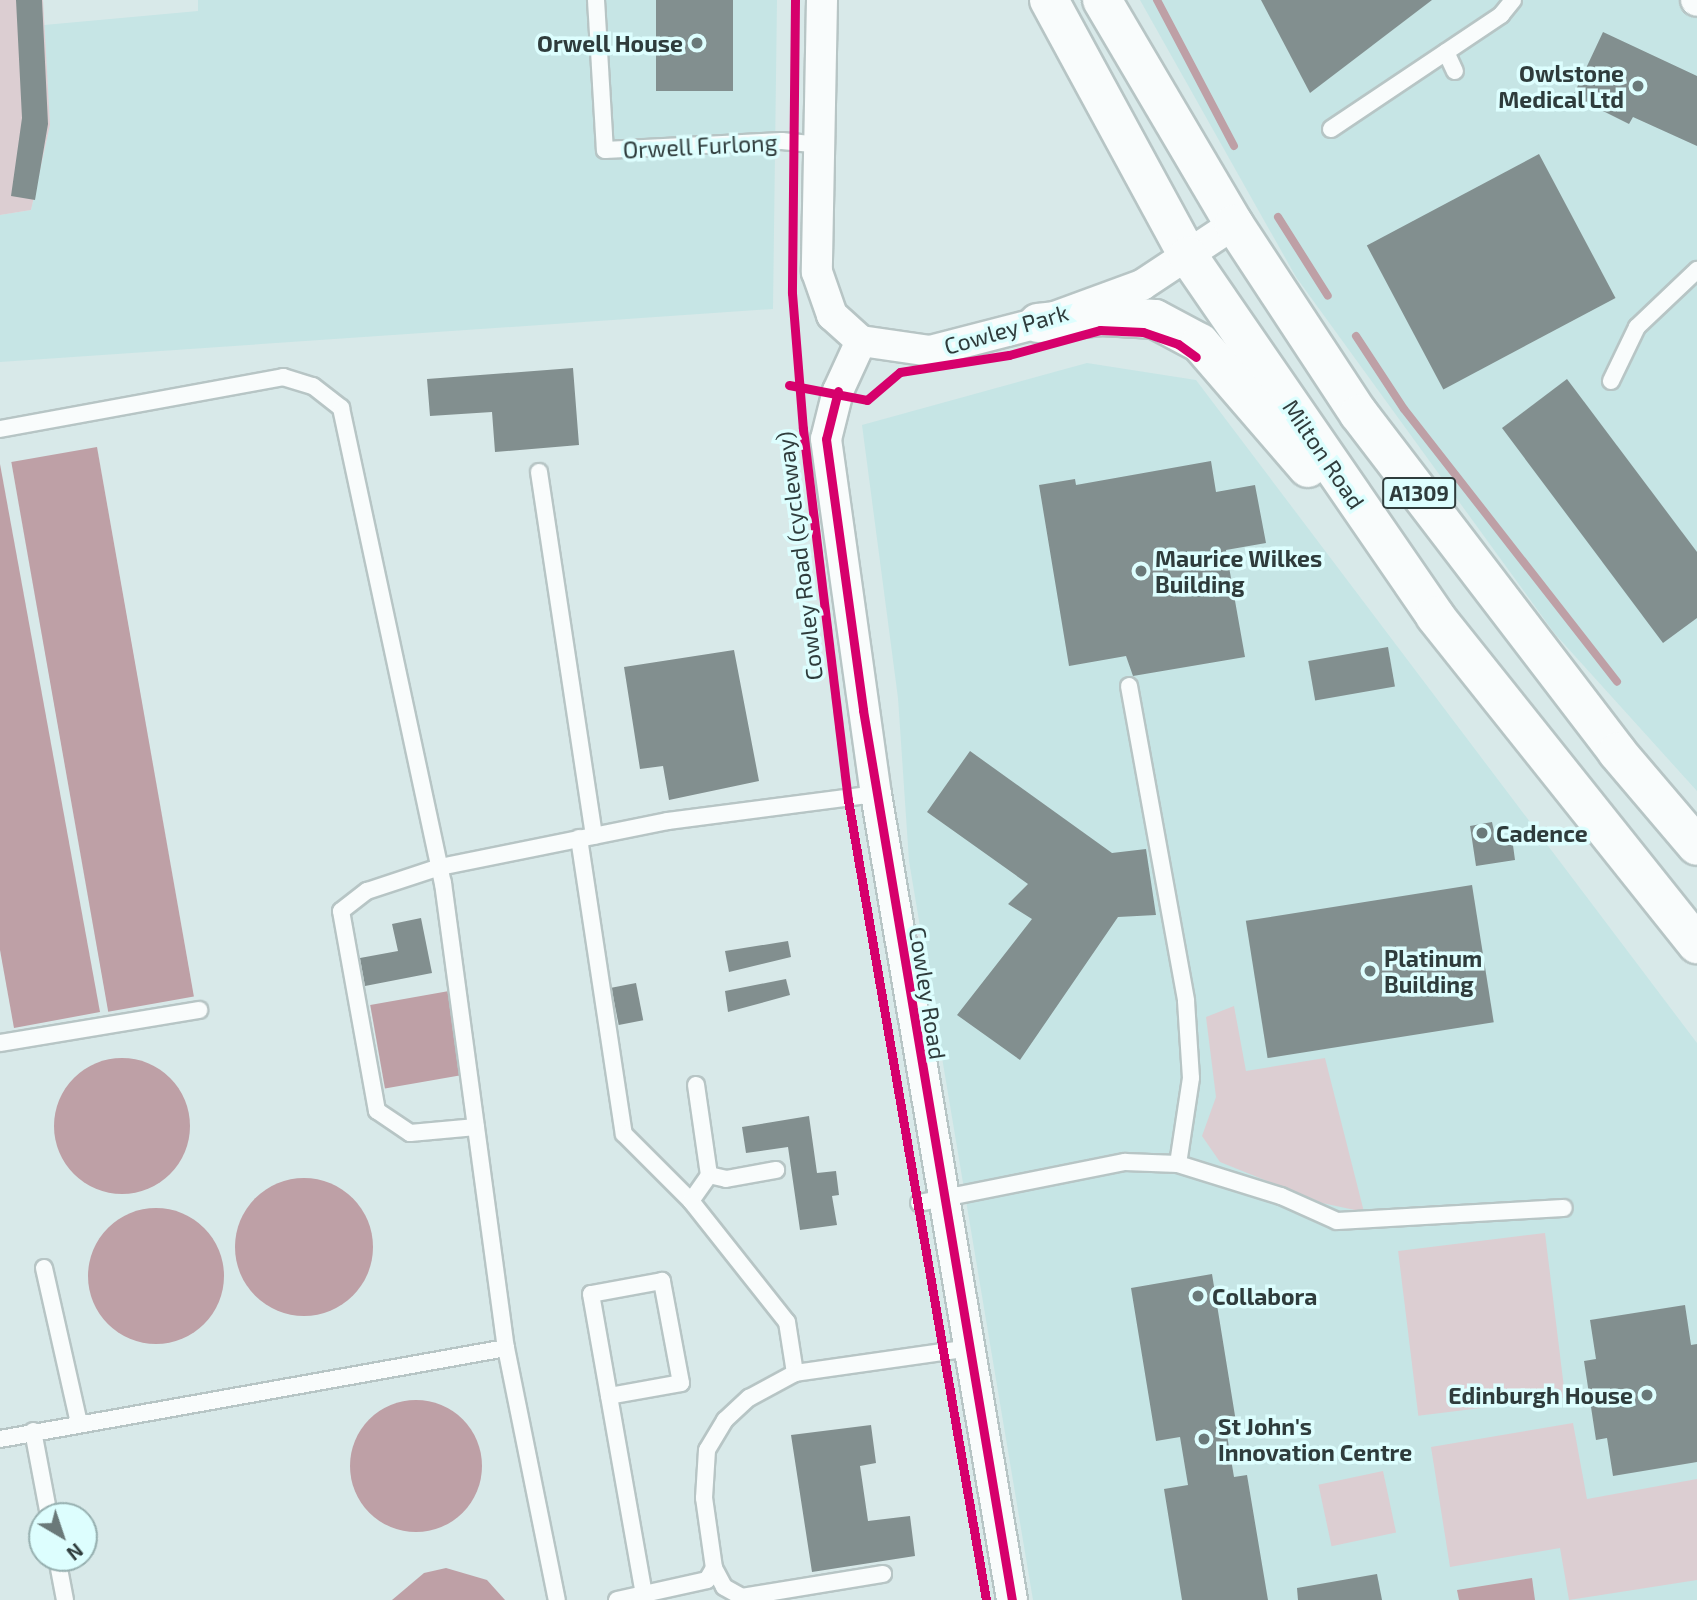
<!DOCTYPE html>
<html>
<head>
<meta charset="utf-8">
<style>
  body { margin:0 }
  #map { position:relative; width:1697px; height:1600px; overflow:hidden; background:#d8e9e9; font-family:"Exo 2",sans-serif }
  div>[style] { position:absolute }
  .built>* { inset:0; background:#c6e5e5 }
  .green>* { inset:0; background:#dcced2; transform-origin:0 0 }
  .water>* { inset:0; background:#bea0a6; transform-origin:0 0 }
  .round { border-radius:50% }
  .stream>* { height:8px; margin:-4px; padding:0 4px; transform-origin:4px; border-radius:4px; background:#bea0a6 }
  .building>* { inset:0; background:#828f8f; transform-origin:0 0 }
  .roads { filter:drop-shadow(2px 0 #b7c5c5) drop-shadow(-2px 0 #b7c5c5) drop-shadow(0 2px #b7c5c5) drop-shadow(0 -2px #b7c5c5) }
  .lane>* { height:16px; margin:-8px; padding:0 8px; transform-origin:8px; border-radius:8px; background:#f9fcfc }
  .street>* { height:30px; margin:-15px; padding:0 15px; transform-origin:15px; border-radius:15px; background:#f9fcfc }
  .primary>* { height:38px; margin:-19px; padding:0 19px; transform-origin:19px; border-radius:19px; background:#f9fcfc }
  .cycleway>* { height:9px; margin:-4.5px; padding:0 4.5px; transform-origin:4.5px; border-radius:4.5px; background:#d6006c }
  .dots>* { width:19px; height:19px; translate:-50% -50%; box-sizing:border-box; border:4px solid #ddfefe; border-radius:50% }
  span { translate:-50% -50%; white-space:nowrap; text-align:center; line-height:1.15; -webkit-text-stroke:7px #ddfefe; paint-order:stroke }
  .shield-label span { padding:2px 5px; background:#ddfefe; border:2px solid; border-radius:5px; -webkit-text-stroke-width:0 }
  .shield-label { font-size:21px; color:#2f3c3c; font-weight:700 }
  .poi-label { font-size:23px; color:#2f3c3c; font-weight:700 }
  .right { translate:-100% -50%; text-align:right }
  .left { translate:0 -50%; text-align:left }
  .street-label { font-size:23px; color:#2f3c3c }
  .north { position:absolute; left:28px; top:1502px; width:70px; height:70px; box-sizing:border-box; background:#ddfefe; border:2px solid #97b0b0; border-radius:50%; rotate:141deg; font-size:19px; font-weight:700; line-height:28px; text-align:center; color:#2f3c3c }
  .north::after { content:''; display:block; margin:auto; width:24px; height:32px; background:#6a7979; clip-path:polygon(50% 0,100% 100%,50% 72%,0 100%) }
</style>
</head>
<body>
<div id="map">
  <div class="built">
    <div style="clip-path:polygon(198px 0,777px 0,773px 309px,0 362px,0 215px,31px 210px,50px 125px,44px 25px,198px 11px)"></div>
    <div style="clip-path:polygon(1140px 0,1697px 0,1697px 791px,1555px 634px,1296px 277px)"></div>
    <div style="clip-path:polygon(1087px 363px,1196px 380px,1697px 1043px,1697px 1600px,1033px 1600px,909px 861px,898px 698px,862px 425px)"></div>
  </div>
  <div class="green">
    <div style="clip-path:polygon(0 0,43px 0,50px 125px,31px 210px,0 215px)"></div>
    <div style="clip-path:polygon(1234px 1006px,1246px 1071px,1325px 1058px,1364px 1212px,1322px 1203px,1220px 1162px,1202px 1136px,1216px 1097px,1206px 1017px)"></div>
    <div style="left:1545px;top:1233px;width:166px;height:148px;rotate:83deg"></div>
    <div style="clip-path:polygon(1573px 1423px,1587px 1499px,1697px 1479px,1697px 1580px,1569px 1600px,1560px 1548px,1450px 1567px,1431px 1447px)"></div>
    <div style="left:1383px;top:1471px;width:63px;height:66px;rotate:78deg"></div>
  </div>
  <div class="water">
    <div style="left:97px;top:447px;width:558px;height:87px;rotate:80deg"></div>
    <div style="clip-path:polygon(0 464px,100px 1012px,14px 1028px,0 950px)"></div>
    <div style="left:449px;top:991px;width:85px;height:80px;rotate:80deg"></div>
    <div class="round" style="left:54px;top:1058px;width:136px;height:136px"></div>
    <div class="round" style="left:235px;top:1178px;width:138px;height:138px"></div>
    <div class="round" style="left:88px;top:1208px;width:136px;height:136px"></div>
    <div class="round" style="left:350px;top:1400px;width:132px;height:132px"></div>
    <div style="clip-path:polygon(446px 1568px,487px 1580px,505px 1600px,392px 1600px,424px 1573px)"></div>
    <div style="clip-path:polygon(1532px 1578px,1535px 1600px,1459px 1600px,1457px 1590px)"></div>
  </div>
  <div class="stream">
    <div style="left:1157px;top:0;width:165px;rotate:62.2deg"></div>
    <div style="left:1278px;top:217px;width:93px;rotate:57.7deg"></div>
    <div style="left:1356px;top:336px;width:87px;rotate:56.7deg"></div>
    <div style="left:1404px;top:409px;width:346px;rotate:52deg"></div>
  </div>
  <div class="building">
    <div style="clip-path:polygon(16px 0,42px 0,48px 124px,35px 200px,11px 196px,22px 118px)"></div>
    <div style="left:656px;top:0;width:77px;height:91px"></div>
    <div style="clip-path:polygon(1261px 0,1432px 0,1310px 93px)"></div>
    <div style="clip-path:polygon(1603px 32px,1697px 76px,1697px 146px,1633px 117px,1629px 124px,1573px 96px)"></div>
    <div style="left:1539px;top:154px;width:163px;height:195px;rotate:62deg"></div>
    <div style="clip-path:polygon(573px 368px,579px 445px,495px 452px,492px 412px,430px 416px,427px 379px)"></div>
    <div style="clip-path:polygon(1567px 379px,1697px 552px,1697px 618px,1663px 643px,1502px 428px)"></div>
    <div style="clip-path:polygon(1211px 461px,1216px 492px,1255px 485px,1266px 543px,1226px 550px,1245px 657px,1133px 676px,1126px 656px,1069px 666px,1039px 485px,1075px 479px,1076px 485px)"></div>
    <div style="left:1388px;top:647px;width:40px;height:81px;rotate:80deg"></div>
    <div style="clip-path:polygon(734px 650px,759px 781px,669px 800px,663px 766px,640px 769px,624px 667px)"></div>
    <div style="clip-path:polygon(970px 751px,1112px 853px,1146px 849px,1156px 915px,1118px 917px,1020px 1060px,957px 1015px,1032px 919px,1008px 904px,1028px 884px,927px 812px)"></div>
    <div style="clip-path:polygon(1492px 822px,1496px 841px,1512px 838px,1515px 860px,1476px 866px,1470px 826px)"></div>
    <div style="left:1472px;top:885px;width:139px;height:229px;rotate:81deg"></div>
    <div style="clip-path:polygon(421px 918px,432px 973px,365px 986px,360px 958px,398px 951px,392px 924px)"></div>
    <div style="clip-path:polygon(788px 941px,791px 957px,729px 972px,725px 951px)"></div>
    <div style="clip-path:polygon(786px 979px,790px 995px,728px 1012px,725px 991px)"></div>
    <div style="left:636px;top:983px;width:38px;height:25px;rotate:79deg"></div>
    <div style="clip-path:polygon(809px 1116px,817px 1173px,836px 1171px,839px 1195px,832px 1196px,837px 1225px,800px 1230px,788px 1147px,746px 1153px,742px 1127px)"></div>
    <div style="clip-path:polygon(1212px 1274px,1237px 1428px,1226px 1429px,1234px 1477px,1247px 1475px,1268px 1600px,1182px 1600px,1164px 1489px,1188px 1485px,1180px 1437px,1156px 1441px,1131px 1288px)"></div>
    <div style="clip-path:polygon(1685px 1305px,1691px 1345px,1697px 1344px,1697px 1462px,1613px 1476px,1607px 1438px,1596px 1440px,1584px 1361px,1596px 1359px,1590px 1320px)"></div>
    <div style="clip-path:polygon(871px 1425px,876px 1463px,860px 1466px,868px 1521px,910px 1516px,915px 1556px,812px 1572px,791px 1435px)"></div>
    <div style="clip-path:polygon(1377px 1574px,1382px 1600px,1298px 1600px,1297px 1588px)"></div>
  </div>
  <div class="roads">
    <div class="lane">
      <div style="left:596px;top:0;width:150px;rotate:86.6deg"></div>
      <div style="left:605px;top:150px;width:177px;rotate:-2.9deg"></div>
      <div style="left:782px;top:141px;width:37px;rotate:6deg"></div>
      <div style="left:1446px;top:52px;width:21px;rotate:65deg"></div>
      <div style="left:1331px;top:129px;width:205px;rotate:-33.8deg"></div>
      <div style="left:1501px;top:15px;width:19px;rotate:-51deg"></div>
      <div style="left:1611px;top:381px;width:60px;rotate:-64.3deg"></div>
      <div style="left:1637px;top:327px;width:83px;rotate:-43.5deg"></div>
      <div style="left:0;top:429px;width:288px;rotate:-10.4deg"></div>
      <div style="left:283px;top:377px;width:31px;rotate:17deg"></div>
      <div style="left:313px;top:386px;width:36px;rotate:38deg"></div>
      <div style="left:341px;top:408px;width:486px;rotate:77.9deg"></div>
      <div style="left:443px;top:883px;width:469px;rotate:82.3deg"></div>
      <div style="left:539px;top:472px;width:368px;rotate:81.4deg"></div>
      <div style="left:1129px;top:686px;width:320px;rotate:79.7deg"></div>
      <div style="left:1186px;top:1001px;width:77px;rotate:86.3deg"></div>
      <div style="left:1191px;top:1078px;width:87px;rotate:98.6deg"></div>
      <div style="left:579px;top:838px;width:299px;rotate:81.4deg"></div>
      <div style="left:624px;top:1134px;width:95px;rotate:45deg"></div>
      <div style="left:691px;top:1201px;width:154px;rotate:51.6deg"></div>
      <div style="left:787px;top:1322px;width:52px;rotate:81.1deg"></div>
      <div style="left:0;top:1043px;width:202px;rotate:-9.4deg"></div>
      <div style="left:476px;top:1127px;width:66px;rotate:174.8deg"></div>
      <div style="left:410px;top:1133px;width:40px;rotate:-146deg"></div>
      <div style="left:377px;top:1111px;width:203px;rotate:-100.2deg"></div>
      <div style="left:341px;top:911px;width:33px;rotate:-38deg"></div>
      <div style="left:367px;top:891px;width:77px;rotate:-18.2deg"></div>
      <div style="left:440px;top:867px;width:233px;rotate:-11.4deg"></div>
      <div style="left:668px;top:821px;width:210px;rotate:-7.4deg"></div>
      <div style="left:709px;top:1175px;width:17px;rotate:13deg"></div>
      <div style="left:726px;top:1179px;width:51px;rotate:-10.2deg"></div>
      <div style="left:691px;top:1201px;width:32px;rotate:-55deg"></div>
      <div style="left:709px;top:1175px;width:91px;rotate:-98.2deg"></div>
      <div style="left:919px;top:1203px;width:210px;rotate:-11.3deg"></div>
      <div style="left:1125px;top:1162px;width:53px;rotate:2.2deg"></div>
      <div style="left:1178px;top:1164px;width:108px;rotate:17.3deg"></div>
      <div style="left:1281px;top:1196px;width:61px;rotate:24.1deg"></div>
      <div style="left:1337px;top:1221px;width:227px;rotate:-3.3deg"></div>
      <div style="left:44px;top:1268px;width:159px;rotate:77.3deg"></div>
      <div style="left:609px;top:1396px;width:73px;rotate:-10.2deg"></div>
      <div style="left:681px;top:1383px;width:104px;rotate:-100.6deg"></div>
      <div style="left:662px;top:1281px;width:72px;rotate:169.6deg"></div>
      <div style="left:591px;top:1294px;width:306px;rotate:80deg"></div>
      <div style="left:33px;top:1431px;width:86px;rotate:79.3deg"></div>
      <div style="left:0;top:1439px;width:514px;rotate:-10.2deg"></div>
      <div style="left:506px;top:1348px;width:257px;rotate:78.6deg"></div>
      <div style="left:57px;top:1558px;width:43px;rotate:79.2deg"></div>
      <div style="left:714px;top:1568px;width:21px;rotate:62deg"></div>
      <div style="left:724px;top:1587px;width:21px;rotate:29deg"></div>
      <div style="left:742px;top:1597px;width:143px;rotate:-9.3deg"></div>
      <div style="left:617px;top:1600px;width:92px;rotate:-12.5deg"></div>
      <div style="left:707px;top:1580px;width:14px;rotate:-60deg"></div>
      <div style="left:714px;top:1568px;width:71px;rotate:-98.1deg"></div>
      <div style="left:704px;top:1498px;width:48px;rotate:-86.4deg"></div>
      <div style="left:707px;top:1450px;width:35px;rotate:-59deg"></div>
      <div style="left:725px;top:1420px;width:33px;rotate:-43deg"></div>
      <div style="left:749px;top:1398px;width:52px;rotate:-28.5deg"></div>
      <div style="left:795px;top:1373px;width:178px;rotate:-8.1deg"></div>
    </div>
    <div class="street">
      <div style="left:822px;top:0;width:272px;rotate:91.1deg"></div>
      <div style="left:817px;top:272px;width:46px;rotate:70.8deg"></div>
      <div style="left:832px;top:315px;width:39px;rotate:42deg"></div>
      <div style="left:861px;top:341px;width:70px;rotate:8.2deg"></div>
      <div style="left:930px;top:351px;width:112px;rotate:-14.5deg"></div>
      <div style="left:1038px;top:323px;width:111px;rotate:-20.1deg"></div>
      <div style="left:1142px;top:285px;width:110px;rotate:-33.5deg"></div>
      <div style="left:1696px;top:0;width:1px;rotate:45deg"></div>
      <div style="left:861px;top:341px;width:55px;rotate:114.7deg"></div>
      <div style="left:838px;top:391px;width:49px;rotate:104deg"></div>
      <div style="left:826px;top:439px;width:359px;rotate:82deg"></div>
      <div style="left:876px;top:794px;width:817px;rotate:80.42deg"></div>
    </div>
    <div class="primary">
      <div style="left:1049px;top:0;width:291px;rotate:61.5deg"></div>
      <div style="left:1188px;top:256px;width:437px;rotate:55.5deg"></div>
      <div style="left:1435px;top:616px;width:420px;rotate:51.4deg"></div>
      <div style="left:1102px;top:0;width:260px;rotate:59.5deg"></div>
      <div style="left:1234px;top:224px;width:227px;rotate:56.7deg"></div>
      <div style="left:1359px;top:414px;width:425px;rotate:52.6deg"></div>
      <div style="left:1617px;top:752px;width:123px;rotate:49.6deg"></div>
      <div style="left:1038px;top:323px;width:63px;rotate:-6.3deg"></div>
      <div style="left:1101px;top:316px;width:54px;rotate:3.2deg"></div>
      <div style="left:1155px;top:319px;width:51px;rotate:28.1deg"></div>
      <div style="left:1200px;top:343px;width:165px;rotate:49.2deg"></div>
    </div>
  </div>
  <div class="cycleway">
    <div style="left:795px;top:0;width:293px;rotate:90.6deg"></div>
    <div style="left:792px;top:293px;width:136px;rotate:85.4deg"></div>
    <div style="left:803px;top:429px;width:374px;rotate:83.1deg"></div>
    <div style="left:848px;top:800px;width:812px;rotate:80.21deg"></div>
    <div style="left:789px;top:385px;width:79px;rotate:10.9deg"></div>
    <div style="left:867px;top:400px;width:43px;rotate:-40.3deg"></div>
    <div style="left:900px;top:372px;width:110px;rotate:-8.9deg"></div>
    <div style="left:1009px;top:355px;width:94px;rotate:-15.4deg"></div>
    <div style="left:1100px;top:330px;width:43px;rotate:2.7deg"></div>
    <div style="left:1143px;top:332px;width:37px;rotate:19deg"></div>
    <div style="left:1178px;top:344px;width:22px;rotate:36deg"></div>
    <div style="left:838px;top:391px;width:49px;rotate:104deg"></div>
    <div style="left:826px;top:439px;width:274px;rotate:82.2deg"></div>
    <div style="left:863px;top:710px;width:902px;rotate:80.5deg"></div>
  </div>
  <div class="dots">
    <div style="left:697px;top:43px;background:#6a7979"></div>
    <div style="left:1638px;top:86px;background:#6a7979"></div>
    <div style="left:1141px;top:571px;background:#6a7979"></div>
    <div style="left:1482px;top:833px;background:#6a7979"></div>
    <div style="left:1370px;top:971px;background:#6a7979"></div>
    <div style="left:1198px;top:1296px;background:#6a7979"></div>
    <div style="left:1647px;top:1395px;background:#6a7979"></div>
    <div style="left:1204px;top:1439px;background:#6a7979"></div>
  </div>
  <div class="shield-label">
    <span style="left:1419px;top:493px">A1309</span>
  </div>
  <div class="poi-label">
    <span class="right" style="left:683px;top:43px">Orwell House</span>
    <span class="right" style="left:1624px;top:86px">Owlstone<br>Medical Ltd</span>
    <span class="left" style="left:1155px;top:571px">Maurice Wilkes<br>Building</span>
    <span class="left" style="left:1496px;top:833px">Cadence</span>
    <span class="left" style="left:1384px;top:971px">Platinum<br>Building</span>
    <span class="left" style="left:1212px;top:1296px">Collabora</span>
    <span class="right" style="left:1633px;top:1395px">Edinburgh House</span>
    <span class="left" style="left:1218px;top:1439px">St John's<br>Innovation Centre</span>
  </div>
  <div class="street-label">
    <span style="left:700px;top:146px;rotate:-3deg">Orwell Furlong</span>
    <span style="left:1006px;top:329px;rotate:-16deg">Cowley Park</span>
    <span style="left:1324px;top:454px;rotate:56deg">Milton Road</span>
    <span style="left:799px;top:556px;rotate:-97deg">Cowley Road (cycleway)</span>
    <span style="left:928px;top:993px;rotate:81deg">Cowley Road</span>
  </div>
  <div class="north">N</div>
</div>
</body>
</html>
